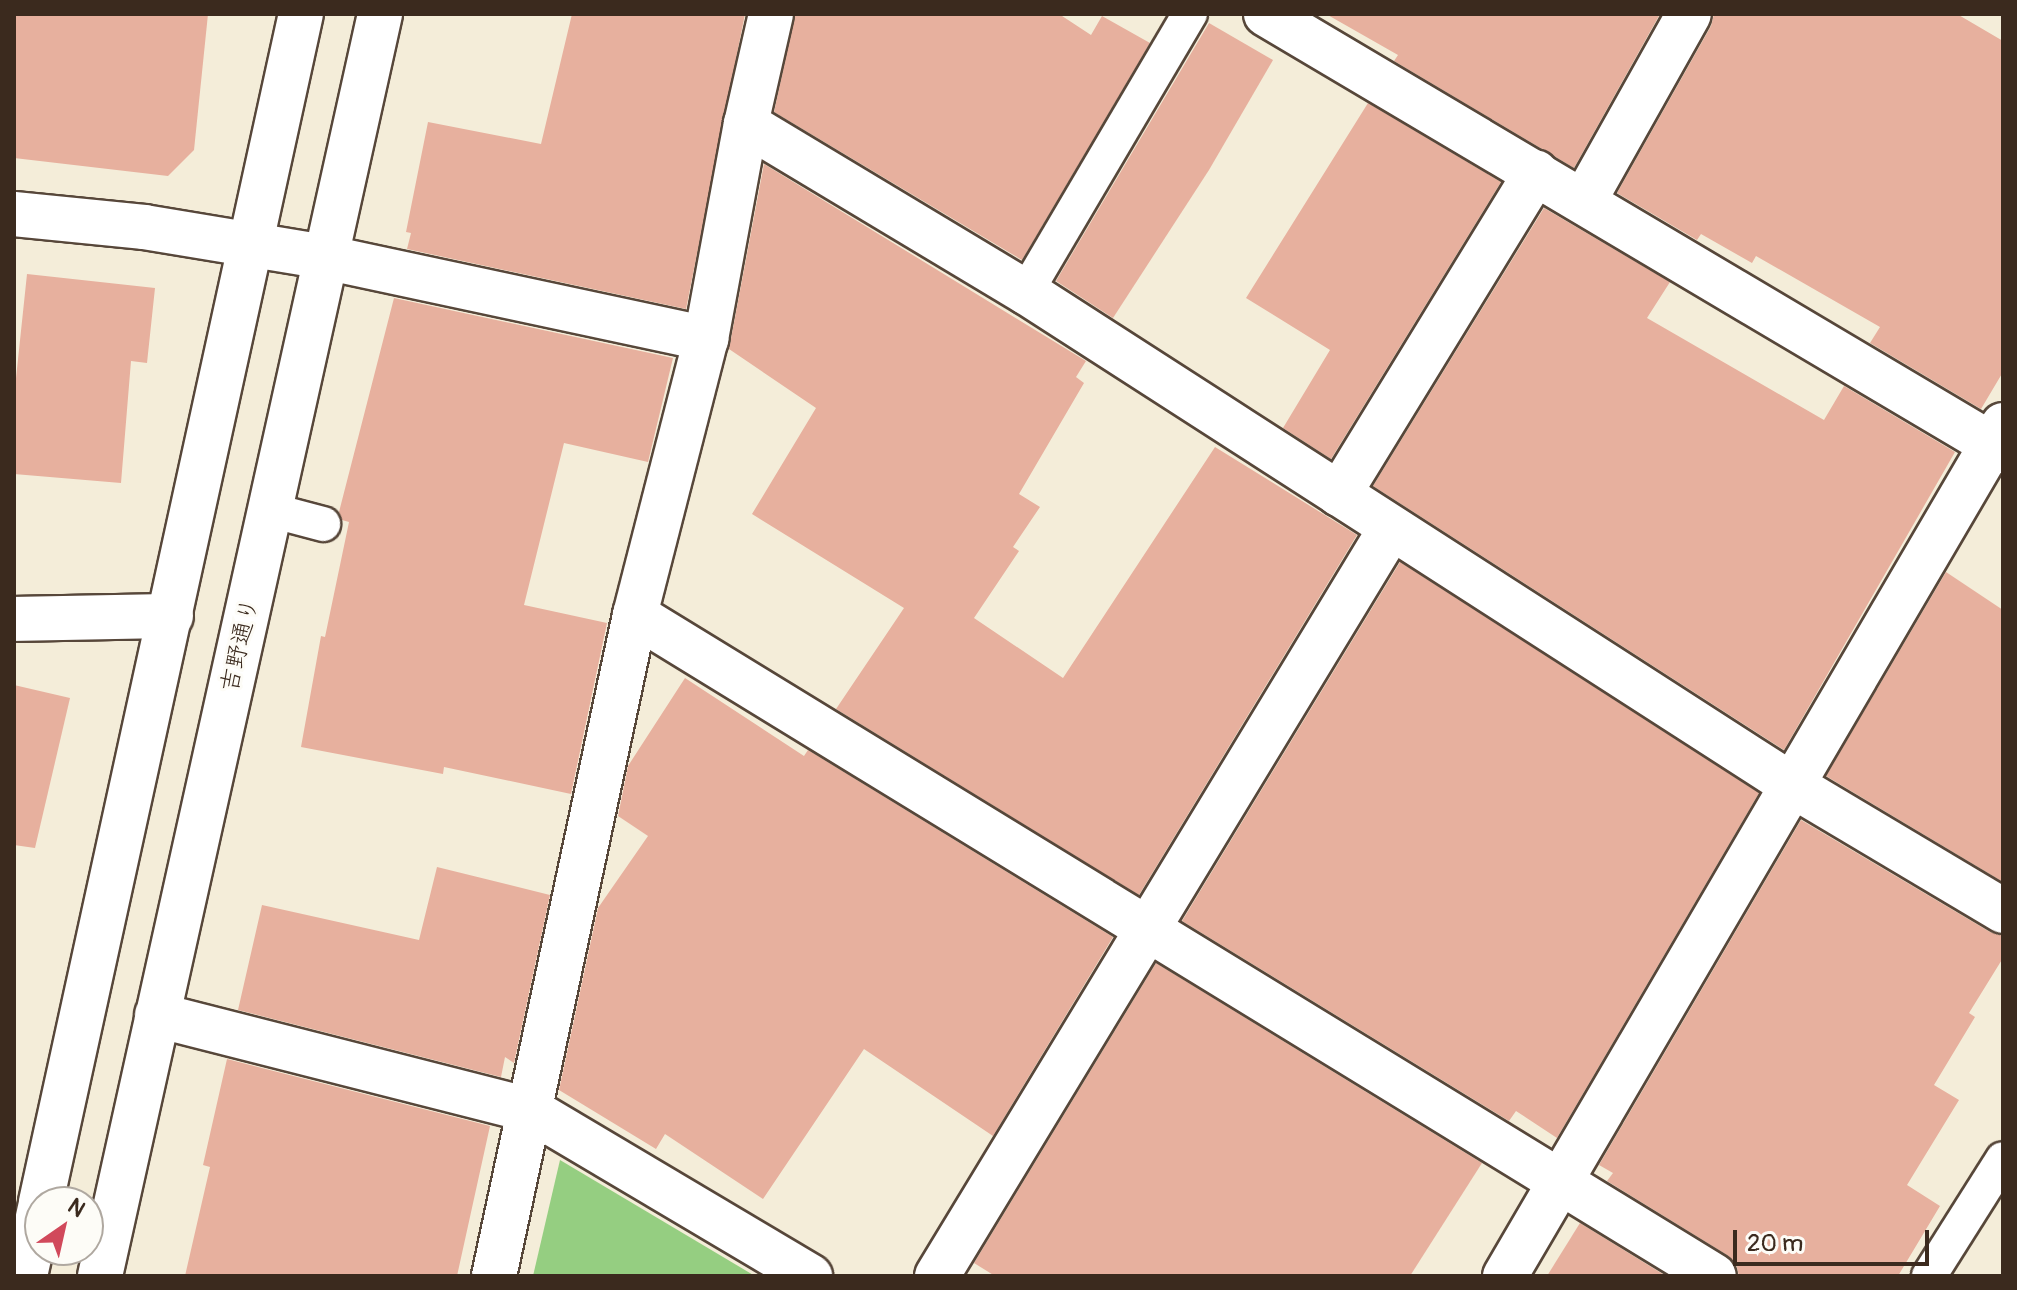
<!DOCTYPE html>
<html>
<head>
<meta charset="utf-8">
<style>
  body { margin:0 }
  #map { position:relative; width:2017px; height:1290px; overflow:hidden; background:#f4edd9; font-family:Pangolin,"Klee One",sans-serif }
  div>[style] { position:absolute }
  .green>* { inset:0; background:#95ce81 }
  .building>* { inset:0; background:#e7b09e }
  .roads { filter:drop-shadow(2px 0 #57473a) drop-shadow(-2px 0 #57473a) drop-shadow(0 2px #57473a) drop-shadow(0 -2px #57473a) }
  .service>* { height:34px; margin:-17px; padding:0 17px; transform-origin:17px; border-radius:17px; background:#fff }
  .minor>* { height:44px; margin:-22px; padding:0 22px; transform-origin:22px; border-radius:22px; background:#fff }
  .tertiary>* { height:44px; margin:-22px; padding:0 22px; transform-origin:22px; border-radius:22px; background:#fff }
  .secondary>* { height:44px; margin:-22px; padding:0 22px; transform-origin:22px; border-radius:22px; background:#fff }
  span { translate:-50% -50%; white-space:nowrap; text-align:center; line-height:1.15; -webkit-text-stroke:6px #fdfcf7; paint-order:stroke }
  .street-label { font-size:24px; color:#3b2a1e }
  .frame { position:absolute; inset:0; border:16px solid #3b2a1e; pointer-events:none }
  .north { position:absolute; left:24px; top:1186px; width:80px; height:80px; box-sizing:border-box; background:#fdfcf7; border:2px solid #afa8a0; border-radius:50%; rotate:34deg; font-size:22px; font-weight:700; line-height:32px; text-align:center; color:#3b2a1e }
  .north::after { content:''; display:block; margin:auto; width:28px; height:36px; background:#d1495b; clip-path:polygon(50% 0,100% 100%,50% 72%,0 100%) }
  .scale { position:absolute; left:1733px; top:1230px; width:196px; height:36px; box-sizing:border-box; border:4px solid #3b2a1e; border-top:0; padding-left:10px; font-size:24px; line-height:28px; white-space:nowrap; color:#3b2a1e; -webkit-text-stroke:6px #fdfcf7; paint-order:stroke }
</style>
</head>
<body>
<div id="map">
  <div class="green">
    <div style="clip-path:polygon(560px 1160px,755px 1276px,533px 1276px)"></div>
  </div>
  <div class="building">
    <div style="clip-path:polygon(14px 14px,208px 14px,194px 150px,168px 176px,14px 158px)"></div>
    <div style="clip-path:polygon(572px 14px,745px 14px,686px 309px,407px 249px,411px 233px,406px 232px,428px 122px,541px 144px)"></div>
    <div style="clip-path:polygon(795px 14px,1059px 14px,1091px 35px,1102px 16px,1150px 43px,1022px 260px,774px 112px)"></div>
    <div style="clip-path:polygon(1326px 14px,1660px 14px,1574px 168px,1394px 61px,1398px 55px)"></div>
    <div style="clip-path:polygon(1714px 14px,1957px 14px,2003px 41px,2003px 372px,1981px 409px,1870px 343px,1880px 327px,1756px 256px,1752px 263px,1701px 234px,1697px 240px,1617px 193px,1711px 26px)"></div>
    <div style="clip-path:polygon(1209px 23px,1273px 60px,1209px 170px,1113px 318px,1056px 281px)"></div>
    <div style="clip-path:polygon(1368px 103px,1501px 182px,1331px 459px,1283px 428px,1330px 350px,1246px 298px)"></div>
    <div style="clip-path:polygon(764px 164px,1086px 361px,1076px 377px,1084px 383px,1019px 494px,1040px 507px,1013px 547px,1019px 551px,974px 618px,1063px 678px,1215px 447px,1357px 535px,1139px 895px,836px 709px,904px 608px,752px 514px,816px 408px,729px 349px)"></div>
    <div style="clip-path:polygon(1544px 208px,1670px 282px,1647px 318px,1824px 420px,1844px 386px,1955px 452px,1784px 750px,1373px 486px)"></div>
    <div style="clip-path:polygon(27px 274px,155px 288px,147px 363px,131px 361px,121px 483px,14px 474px,14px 397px)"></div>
    <div style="clip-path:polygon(394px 298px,673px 358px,648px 462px,564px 443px,524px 605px,607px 623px,571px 794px,444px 767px,443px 774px,301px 747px,321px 636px,325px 637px,349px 522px,342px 520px,339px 512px)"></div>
    <div style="clip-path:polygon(1400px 562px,1759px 793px,1557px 1138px,1516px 1111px,1509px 1121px,1182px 921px)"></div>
    <div style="clip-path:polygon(1946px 572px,2003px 610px,2003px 882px,1826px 776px)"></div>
    <div style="clip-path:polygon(685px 678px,804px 756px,808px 750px,1113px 937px,993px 1136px,864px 1049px,763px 1199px,665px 1134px,656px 1149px,559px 1090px,598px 908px,648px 836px,618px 816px,628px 766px)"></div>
    <div style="clip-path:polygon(14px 685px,70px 698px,35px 848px,14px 845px)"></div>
    <div style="clip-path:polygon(1801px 820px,1990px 932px,2003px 936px,2003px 958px,1969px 1013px,1975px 1017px,1934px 1085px,1959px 1100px,1907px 1185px,1940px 1206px,1898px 1276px,1739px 1276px,1736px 1263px,1727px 1255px,1607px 1181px,1613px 1173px,1599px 1165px)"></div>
    <div style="clip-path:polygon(437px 867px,550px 895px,514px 1063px,505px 1057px,501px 1077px,238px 1010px,262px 905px,419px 940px)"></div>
    <div style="clip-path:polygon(1156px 963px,1482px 1163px,1410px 1276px,995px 1276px,974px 1263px)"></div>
    <div style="clip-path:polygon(227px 1059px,490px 1126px,457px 1276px,185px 1276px,210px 1167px,203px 1165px)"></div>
    <div style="clip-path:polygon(1580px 1223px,1666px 1276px,1547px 1276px)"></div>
  </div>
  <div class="roads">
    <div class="service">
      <div style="left:1026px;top:292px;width:323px;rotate:-59.5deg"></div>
      <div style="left:270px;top:510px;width:55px;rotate:14.8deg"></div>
      <div style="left:1929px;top:1276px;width:138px;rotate:-57.7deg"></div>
    </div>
    <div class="minor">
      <div style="left:1266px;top:14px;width:857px;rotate:30.67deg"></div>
      <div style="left:746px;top:124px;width:327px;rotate:31deg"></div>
      <div style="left:1026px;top:292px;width:911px;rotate:32.77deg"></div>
      <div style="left:1792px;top:785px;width:246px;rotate:30.8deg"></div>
      <div style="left:1584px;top:201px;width:214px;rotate:-60.7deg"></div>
      <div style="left:325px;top:257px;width:390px;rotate:12.1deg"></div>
      <div style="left:1339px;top:494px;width:377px;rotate:-58.5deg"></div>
      <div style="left:635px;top:615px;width:1265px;rotate:31.49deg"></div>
      <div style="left:14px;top:619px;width:157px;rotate:-1.1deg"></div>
      <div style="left:157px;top:1015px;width:385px;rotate:14.3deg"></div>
      <div style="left:530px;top:1110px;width:326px;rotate:30.7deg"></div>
      <div style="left:494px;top:1276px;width:676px;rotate:-77.96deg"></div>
      <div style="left:635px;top:615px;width:285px;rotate:-75.6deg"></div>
      <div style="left:706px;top:339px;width:219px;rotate:-79.5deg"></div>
      <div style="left:746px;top:124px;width:113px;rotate:-77.2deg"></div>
      <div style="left:937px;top:1276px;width:875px;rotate:-58.74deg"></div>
      <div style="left:1505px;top:1276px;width:986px;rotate:-59.66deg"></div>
    </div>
    <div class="tertiary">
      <div style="left:14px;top:214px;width:131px;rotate:5.7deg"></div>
      <div style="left:144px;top:227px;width:183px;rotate:9.4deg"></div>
    </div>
    <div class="secondary">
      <div style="left:41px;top:1202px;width:1216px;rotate:-77.66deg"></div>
      <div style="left:25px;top:1276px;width:70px;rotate:-77.6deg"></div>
      <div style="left:100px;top:1276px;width:1293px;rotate:-77.49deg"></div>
    </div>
  </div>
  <div class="street-label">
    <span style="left:240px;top:645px;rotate:-77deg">吉野通り</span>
  </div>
  <div class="frame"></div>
  <div class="north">N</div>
  <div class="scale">20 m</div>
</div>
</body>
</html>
